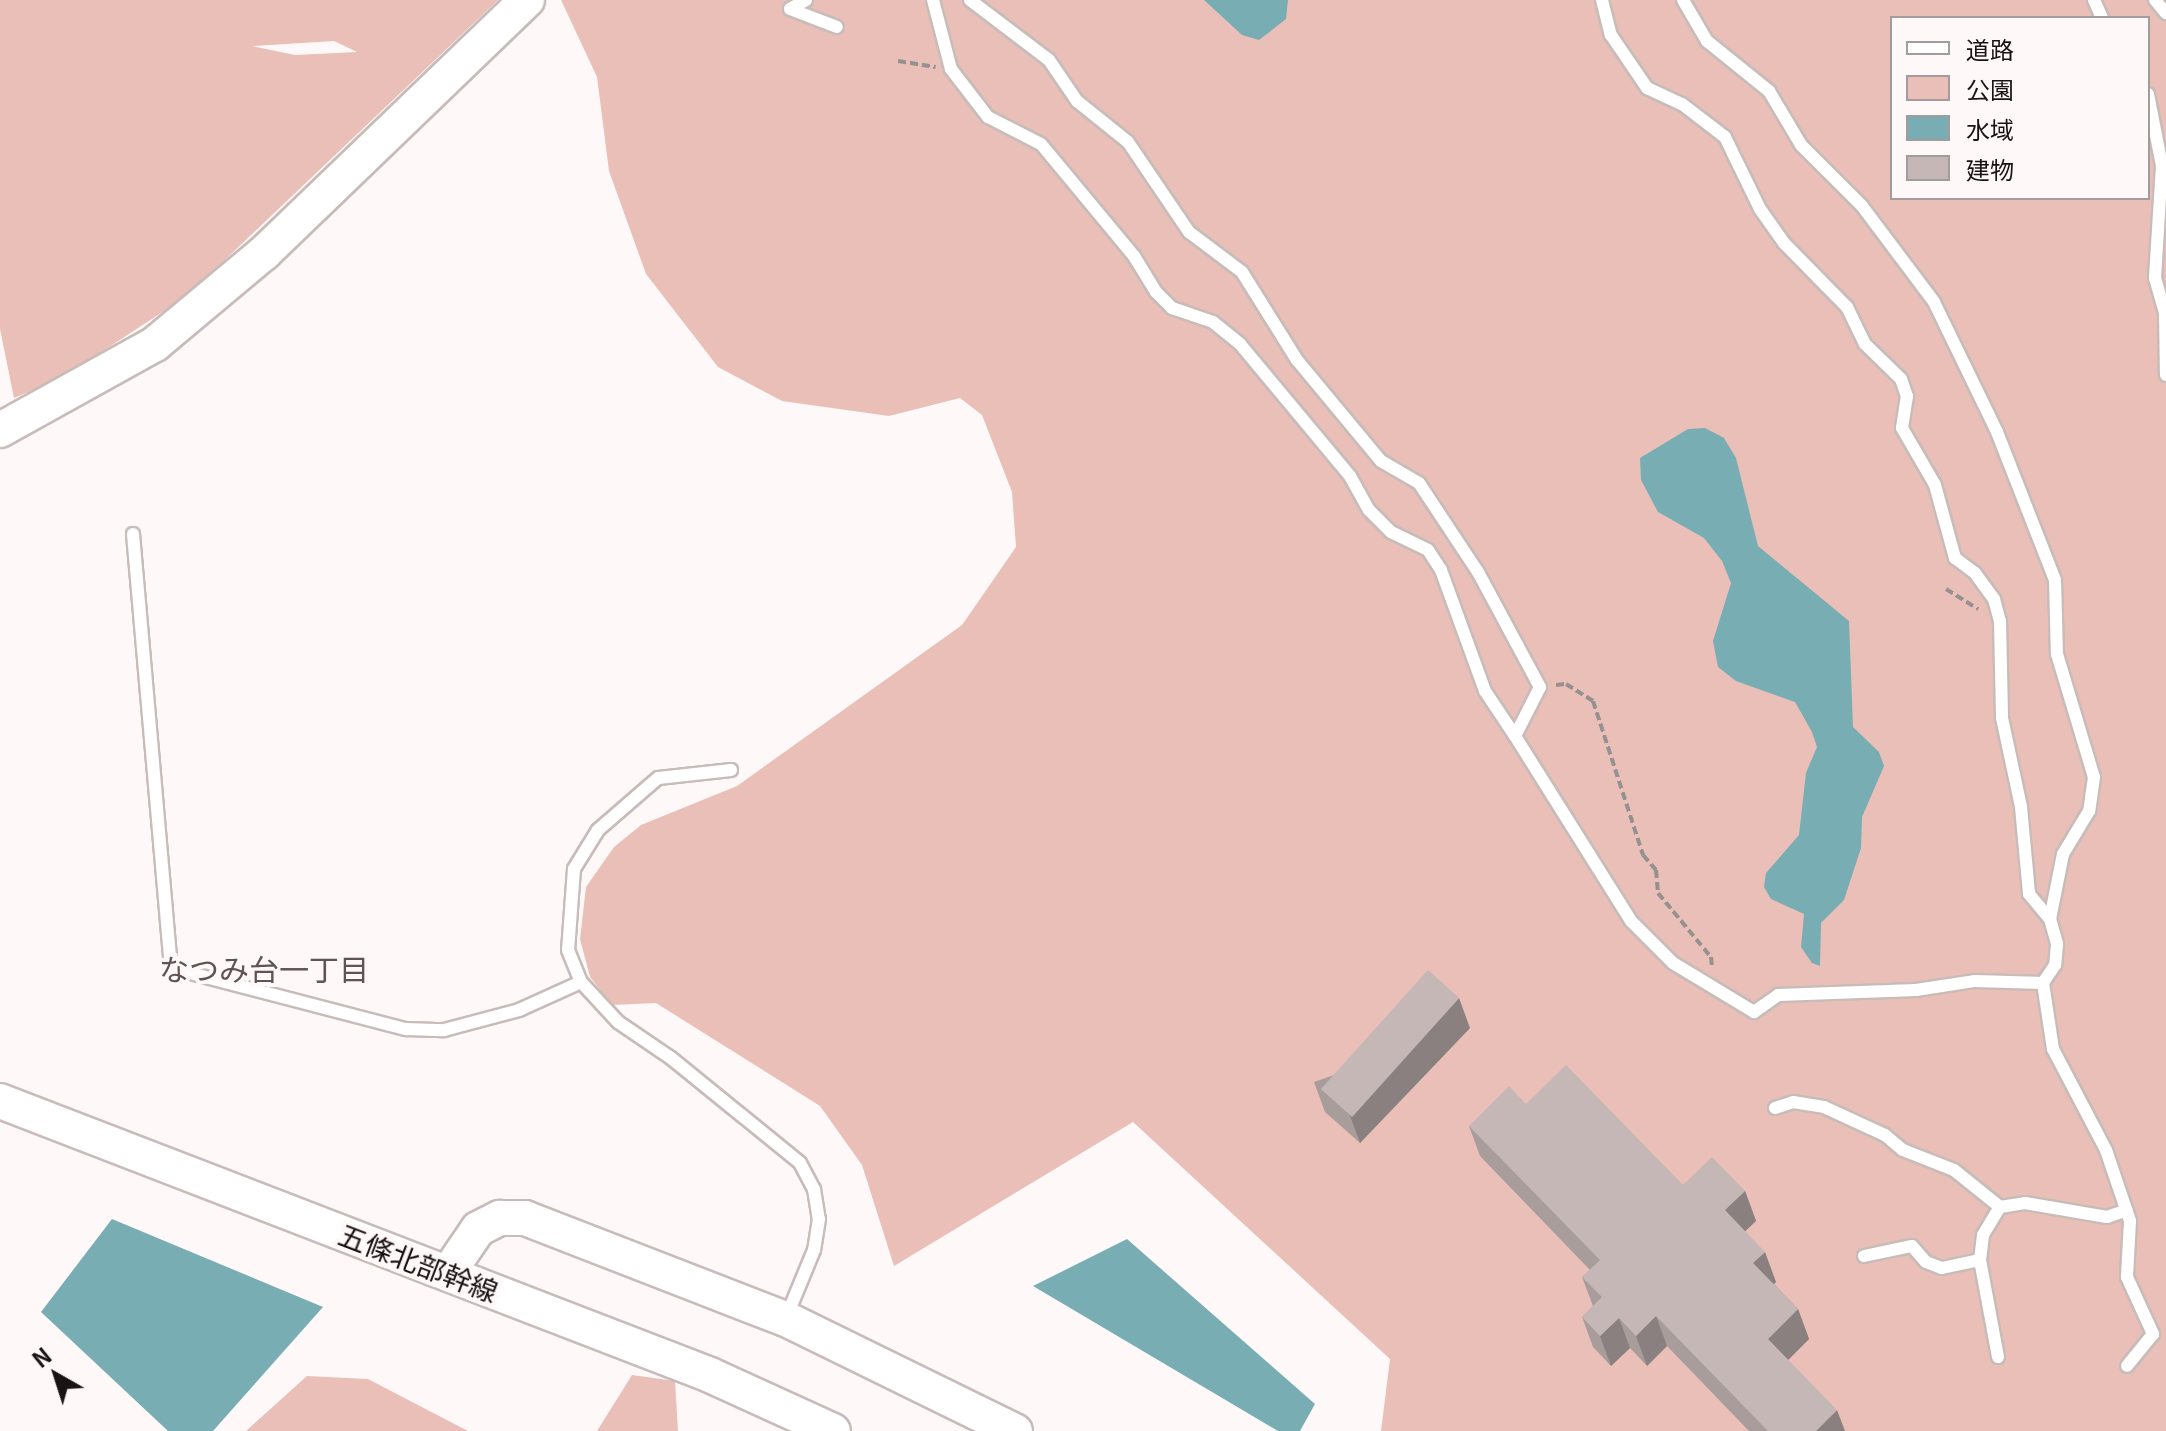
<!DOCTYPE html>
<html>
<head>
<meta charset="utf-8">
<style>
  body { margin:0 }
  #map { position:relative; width:2166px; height:1431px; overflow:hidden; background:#fef9f8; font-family:Georgia,"Noto Sans JP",serif }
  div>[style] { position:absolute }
  .green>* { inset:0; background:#e9bfb7 }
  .water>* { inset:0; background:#78adb4 }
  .path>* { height:4px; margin-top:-2px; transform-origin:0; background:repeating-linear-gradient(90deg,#969190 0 8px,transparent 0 12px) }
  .roads { filter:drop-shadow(2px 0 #c8bcb9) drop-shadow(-2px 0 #c8bcb9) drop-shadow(0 2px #c8bcb9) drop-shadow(0 -2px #c8bcb9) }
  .lane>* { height:12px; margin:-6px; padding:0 6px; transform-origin:6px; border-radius:6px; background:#fff }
  .secondary>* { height:34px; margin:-17px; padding:0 17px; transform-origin:17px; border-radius:17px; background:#fff }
  .wall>* { inset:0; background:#a99d9c }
  .shaded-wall>* { inset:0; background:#89807f }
  .building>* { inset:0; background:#c4b7b5; transform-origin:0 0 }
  span { translate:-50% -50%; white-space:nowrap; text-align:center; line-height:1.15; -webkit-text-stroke:8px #fef9f8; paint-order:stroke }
  .street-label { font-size:28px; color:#191413 }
  .neighbourhood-label { font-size:30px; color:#5f5452 }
  .legend { position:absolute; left:1890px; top:16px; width:260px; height:184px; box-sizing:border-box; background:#fef9f8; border:2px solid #a29d9c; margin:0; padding:10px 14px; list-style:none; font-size:24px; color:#191413 }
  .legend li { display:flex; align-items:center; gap:16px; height:40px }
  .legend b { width:40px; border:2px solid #a29d9c }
  .north { position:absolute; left:16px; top:1335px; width:80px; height:80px; -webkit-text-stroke:6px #fef9f8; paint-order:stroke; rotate:321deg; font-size:22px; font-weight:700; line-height:32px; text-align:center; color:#191413 }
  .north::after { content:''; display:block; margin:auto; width:28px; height:36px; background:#191413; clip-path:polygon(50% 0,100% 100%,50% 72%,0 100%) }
</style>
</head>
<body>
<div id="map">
  <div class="green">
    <div style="clip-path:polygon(evenodd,0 0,498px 0,187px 296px,63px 377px,14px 398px,0 329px,0 0,334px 41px,357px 52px,295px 55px,252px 46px,334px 41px)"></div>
    <div style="clip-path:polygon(evenodd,561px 0,2166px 0,2166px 1431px,1381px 1431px,1390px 1359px,1133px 1122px,894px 1266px,862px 1165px,820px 1106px,656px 1003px,612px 1005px,590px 977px,580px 939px,586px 887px,614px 847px,641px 825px,737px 786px,962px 625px,1016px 547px,1012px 492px,982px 415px,960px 398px,889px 416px,782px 401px,718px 367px,646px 274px,609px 171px,597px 77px,561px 0,1892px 18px,2148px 18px,2148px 198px,1892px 198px,1892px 18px)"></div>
    <div style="clip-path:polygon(632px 1375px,675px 1381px,678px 1431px,597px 1431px)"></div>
    <div style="clip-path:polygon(307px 1376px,368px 1379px,468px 1431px,246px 1431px)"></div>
  </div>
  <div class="water">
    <div style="clip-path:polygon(1204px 0,1288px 0,1286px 19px,1259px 40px,1242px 35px)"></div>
    <div style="clip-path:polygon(1705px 428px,1724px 438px,1736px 458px,1758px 546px,1849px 621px,1853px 727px,1879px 752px,1884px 766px,1862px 817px,1861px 848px,1844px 900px,1821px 923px,1820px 966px,1812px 963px,1801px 947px,1804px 914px,1771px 899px,1764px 887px,1766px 873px,1799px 835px,1806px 773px,1817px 747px,1812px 732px,1795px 702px,1736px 681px,1718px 667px,1713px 641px,1731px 583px,1722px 561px,1704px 538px,1658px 512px,1641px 480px,1640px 458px,1688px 429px)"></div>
    <div style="clip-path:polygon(112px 1219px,323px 1307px,213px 1431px,168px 1431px,41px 1312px)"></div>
    <div style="clip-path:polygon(1127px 1239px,1315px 1404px,1300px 1431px,1278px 1431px,1033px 1286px)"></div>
  </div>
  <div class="path">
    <div style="left:898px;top:61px;width:38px;rotate:9deg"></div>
    <div style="left:1946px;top:589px;width:38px;rotate:32deg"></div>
    <div style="left:1556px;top:685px;width:10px;rotate:-6deg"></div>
    <div style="left:1566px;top:684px;width:32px;rotate:32deg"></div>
    <div style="left:1593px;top:701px;width:162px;rotate:72deg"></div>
    <div style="left:1643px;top:855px;width:20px;rotate:49deg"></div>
    <div style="left:1656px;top:870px;width:23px;rotate:85deg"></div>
    <div style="left:1658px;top:893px;width:83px;rotate:50.4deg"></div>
    <div style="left:1711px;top:957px;width:10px;rotate:84deg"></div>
  </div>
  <div class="roads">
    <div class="lane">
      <div style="left:806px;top:0;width:18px;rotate:151deg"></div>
      <div style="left:790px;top:9px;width:50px;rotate:21deg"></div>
      <div style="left:933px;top:0;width:71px;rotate:75.4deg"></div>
      <div style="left:951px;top:69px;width:61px;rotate:52.4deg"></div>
      <div style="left:988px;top:117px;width:59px;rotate:27deg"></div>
      <div style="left:1041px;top:144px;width:146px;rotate:50.3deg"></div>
      <div style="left:1134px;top:256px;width:42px;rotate:58.6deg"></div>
      <div style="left:1156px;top:292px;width:23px;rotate:45deg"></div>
      <div style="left:1172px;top:308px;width:43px;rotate:18.9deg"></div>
      <div style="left:1213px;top:322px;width:35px;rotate:39deg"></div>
      <div style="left:1240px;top:344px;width:172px;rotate:50.2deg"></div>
      <div style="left:1350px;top:476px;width:39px;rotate:61deg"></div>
      <div style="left:1369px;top:510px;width:31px;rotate:45deg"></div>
      <div style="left:1391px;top:532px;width:41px;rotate:25.9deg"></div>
      <div style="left:1428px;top:550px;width:24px;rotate:57deg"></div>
      <div style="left:1441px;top:570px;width:129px;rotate:70deg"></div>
      <div style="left:1485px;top:691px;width:54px;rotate:56.3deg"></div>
      <div style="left:970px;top:0;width:99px;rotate:37.2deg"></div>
      <div style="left:1049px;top:60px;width:50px;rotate:55.7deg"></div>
      <div style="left:1077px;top:101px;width:65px;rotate:38.8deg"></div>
      <div style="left:1128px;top:142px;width:109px;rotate:55.9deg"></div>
      <div style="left:1189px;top:232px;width:66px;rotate:37deg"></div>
      <div style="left:1242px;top:272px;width:104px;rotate:58deg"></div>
      <div style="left:1297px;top:360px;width:131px;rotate:50.3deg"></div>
      <div style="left:1381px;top:461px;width:44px;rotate:30.1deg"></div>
      <div style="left:1419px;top:483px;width:107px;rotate:56.5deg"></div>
      <div style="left:1478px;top:572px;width:131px;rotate:61.7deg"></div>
      <div style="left:1540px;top:687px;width:55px;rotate:117deg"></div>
      <div style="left:1515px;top:736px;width:218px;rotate:57.9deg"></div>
      <div style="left:1631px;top:921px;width:59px;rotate:45deg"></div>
      <div style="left:1673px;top:963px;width:95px;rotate:31.2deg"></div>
      <div style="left:1754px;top:1012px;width:29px;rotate:-35deg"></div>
      <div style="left:1778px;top:995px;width:138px;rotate:-2.1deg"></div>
      <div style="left:1916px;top:990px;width:60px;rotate:-8.7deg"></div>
      <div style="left:1975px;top:981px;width:68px;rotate:1.7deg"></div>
      <div style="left:2043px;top:983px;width:67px;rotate:81.4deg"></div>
      <div style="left:2053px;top:1049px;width:114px;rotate:62.3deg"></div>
      <div style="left:2106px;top:1150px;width:75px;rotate:71.3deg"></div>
      <div style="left:2130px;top:1221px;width:56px;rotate:93.1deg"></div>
      <div style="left:2127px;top:1277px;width:63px;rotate:65.5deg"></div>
      <div style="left:2153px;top:1334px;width:41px;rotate:129.1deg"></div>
      <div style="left:1602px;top:0;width:36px;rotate:76deg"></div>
      <div style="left:1611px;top:35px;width:64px;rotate:55.8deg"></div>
      <div style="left:1647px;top:88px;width:38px;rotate:25deg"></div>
      <div style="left:1682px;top:104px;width:54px;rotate:37.5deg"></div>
      <div style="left:1725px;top:137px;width:80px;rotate:64.1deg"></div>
      <div style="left:1760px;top:209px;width:42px;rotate:54.8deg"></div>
      <div style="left:1784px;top:243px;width:90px;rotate:45.5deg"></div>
      <div style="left:1847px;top:307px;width:41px;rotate:64.1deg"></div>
      <div style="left:1865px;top:344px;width:50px;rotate:44.2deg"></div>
      <div style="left:1901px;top:379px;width:18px;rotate:71deg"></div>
      <div style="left:1907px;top:396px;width:32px;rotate:99deg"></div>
      <div style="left:1902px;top:428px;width:66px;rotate:59.9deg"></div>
      <div style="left:1935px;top:485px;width:76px;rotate:74.7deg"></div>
      <div style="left:1955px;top:558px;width:25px;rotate:37deg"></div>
      <div style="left:1975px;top:573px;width:32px;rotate:54deg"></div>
      <div style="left:1994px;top:599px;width:23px;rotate:75deg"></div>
      <div style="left:2000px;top:621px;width:97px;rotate:88.8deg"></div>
      <div style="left:2002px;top:718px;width:91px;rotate:77.9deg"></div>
      <div style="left:2021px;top:807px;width:87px;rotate:84.7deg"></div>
      <div style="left:2029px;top:894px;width:33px;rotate:50deg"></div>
      <div style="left:1683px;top:0;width:48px;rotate:59.7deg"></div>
      <div style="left:1707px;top:41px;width:80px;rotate:38.9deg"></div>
      <div style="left:1769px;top:91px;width:63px;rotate:59.3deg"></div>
      <div style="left:1801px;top:145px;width:86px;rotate:45deg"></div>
      <div style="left:1862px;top:206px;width:120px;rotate:53.1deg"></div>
      <div style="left:1934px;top:302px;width:144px;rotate:64.1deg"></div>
      <div style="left:1997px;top:432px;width:159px;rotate:68.6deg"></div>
      <div style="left:2055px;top:580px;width:74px;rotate:88.5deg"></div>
      <div style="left:2057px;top:654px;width:128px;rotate:73.3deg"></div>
      <div style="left:2094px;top:777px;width:34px;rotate:98deg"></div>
      <div style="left:2089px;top:811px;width:50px;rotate:121.2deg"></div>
      <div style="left:2063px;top:854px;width:66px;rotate:101.3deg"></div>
      <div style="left:2050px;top:919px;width:26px;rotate:74deg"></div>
      <div style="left:2057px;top:944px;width:21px;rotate:95deg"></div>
      <div style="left:2055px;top:965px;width:22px;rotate:124deg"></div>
      <div style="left:2094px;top:0;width:20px;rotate:66deg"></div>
      <div style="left:2155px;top:0;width:17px;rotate:50deg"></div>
      <div style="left:2148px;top:94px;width:73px;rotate:79deg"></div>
      <div style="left:2162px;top:166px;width:112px;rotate:93.6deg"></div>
      <div style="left:2155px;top:278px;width:37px;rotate:74deg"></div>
      <div style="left:2165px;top:314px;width:61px;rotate:89.1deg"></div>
      <div style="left:133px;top:534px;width:436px;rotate:85deg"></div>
      <div style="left:171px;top:968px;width:243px;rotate:14.6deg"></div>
      <div style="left:406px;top:1029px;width:38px;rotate:2deg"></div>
      <div style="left:444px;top:1030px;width:78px;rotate:-14.9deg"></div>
      <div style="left:519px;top:1010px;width:68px;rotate:-24.3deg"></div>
      <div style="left:731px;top:770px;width:73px;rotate:173.7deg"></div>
      <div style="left:658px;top:778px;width:79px;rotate:139.1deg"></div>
      <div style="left:598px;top:830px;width:46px;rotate:121.6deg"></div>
      <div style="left:574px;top:869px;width:81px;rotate:94.2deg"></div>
      <div style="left:568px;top:950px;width:35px;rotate:68deg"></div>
      <div style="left:581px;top:982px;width:54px;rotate:47.2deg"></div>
      <div style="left:618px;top:1022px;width:64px;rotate:34.2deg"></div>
      <div style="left:671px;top:1058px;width:166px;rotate:39.1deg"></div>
      <div style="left:800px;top:1163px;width:30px;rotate:62deg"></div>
      <div style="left:814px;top:1189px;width:30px;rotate:81deg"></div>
      <div style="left:819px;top:1219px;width:31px;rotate:99deg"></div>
      <div style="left:814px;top:1250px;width:74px;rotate:112.4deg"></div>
      <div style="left:1775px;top:1108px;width:19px;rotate:-18deg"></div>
      <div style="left:1793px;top:1102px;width:31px;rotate:9deg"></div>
      <div style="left:1824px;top:1107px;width:67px;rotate:24.7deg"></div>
      <div style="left:1885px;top:1135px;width:23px;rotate:40deg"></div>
      <div style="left:1903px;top:1150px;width:55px;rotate:21.4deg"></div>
      <div style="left:1954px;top:1170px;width:59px;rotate:38.8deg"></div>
      <div style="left:1864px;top:1256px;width:49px;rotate:-11.8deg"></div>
      <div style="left:1912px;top:1246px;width:21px;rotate:49deg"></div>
      <div style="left:1926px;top:1262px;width:17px;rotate:21deg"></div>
      <div style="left:1942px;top:1268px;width:39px;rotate:-12deg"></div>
      <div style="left:1998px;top:1357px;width:99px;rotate:-100.5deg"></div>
      <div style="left:1980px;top:1260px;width:25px;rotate:-83deg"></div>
      <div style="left:1983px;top:1235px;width:33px;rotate:-59deg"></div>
      <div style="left:2000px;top:1207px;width:25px;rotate:-9deg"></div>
      <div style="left:2025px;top:1203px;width:83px;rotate:9.7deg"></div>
      <div style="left:2107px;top:1217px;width:21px;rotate:-19deg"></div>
    </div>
    <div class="secondary">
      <div style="left:0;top:430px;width:177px;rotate:-29deg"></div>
      <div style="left:155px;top:344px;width:142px;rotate:-39.9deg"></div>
      <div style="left:264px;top:253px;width:365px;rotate:-43.9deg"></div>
      <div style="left:0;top:1101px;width:761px;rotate:21.1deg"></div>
      <div style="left:710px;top:1375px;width:135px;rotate:24.5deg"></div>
      <div style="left:448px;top:1273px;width:53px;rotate:-55.7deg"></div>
      <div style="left:478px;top:1229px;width:25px;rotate:-27deg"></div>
      <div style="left:500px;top:1218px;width:25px"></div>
      <div style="left:525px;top:1218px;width:280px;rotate:21.2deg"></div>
      <div style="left:786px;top:1319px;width:255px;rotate:26.1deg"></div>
    </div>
  </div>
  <div class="wall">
    <div style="clip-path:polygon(1470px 1028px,1360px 1143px,1325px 1112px,1314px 1082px)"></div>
    <div style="clip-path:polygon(1526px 1104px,1683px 1185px,1745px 1191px,1756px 1221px,1745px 1231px,1776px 1282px,1774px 1284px,1798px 1309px,1809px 1339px,1788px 1360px,1845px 1431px,1749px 1431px,1667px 1346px,1647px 1366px,1630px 1348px,1611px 1366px,1593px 1347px,1582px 1317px,1593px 1306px,1582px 1277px,1590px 1270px,1480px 1156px,1469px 1126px)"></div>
  </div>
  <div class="shaded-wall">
    <div style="clip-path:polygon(1459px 998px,1470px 1028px,1360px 1143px,1349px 1113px)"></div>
    <div style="clip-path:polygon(1745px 1191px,1756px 1221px,1736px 1240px,1725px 1210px)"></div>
    <div style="clip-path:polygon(1765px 1252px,1776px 1282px,1764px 1293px,1753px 1263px)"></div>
    <div style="clip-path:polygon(1798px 1309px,1809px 1339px,1779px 1369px,1768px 1339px)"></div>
    <div style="clip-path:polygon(1656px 1316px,1667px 1346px,1647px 1366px,1636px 1336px)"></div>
    <div style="clip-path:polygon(1619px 1318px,1630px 1348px,1611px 1366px,1600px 1336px)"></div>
    <div style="clip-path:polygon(1837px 1410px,1845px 1431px,1816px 1431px)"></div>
  </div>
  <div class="building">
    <div style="left:1428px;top:970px;width:42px;height:160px;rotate:42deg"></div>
    <div style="clip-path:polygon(1566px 1065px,1683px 1185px,1712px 1157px,1745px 1191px,1725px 1210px,1765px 1252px,1753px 1263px,1798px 1309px,1768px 1339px,1837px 1410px,1816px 1431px,1768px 1431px,1656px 1316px,1636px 1336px,1619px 1318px,1600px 1336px,1582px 1317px,1602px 1297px,1582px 1277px,1600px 1260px,1469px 1126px,1509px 1086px,1526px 1104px)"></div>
  </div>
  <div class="street-label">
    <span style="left:419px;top:1262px;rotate:21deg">五條北部幹線</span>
  </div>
  <div class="neighbourhood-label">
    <span style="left:264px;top:968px">なつみ台一丁目</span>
  </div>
  <ul class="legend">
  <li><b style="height:10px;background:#fff"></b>道路</li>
  <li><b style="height:22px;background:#e9bfb7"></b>公園</li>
  <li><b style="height:22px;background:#78adb4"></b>水域</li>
  <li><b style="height:22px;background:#c4b7b5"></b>建物</li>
  </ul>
  <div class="north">N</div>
</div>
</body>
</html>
